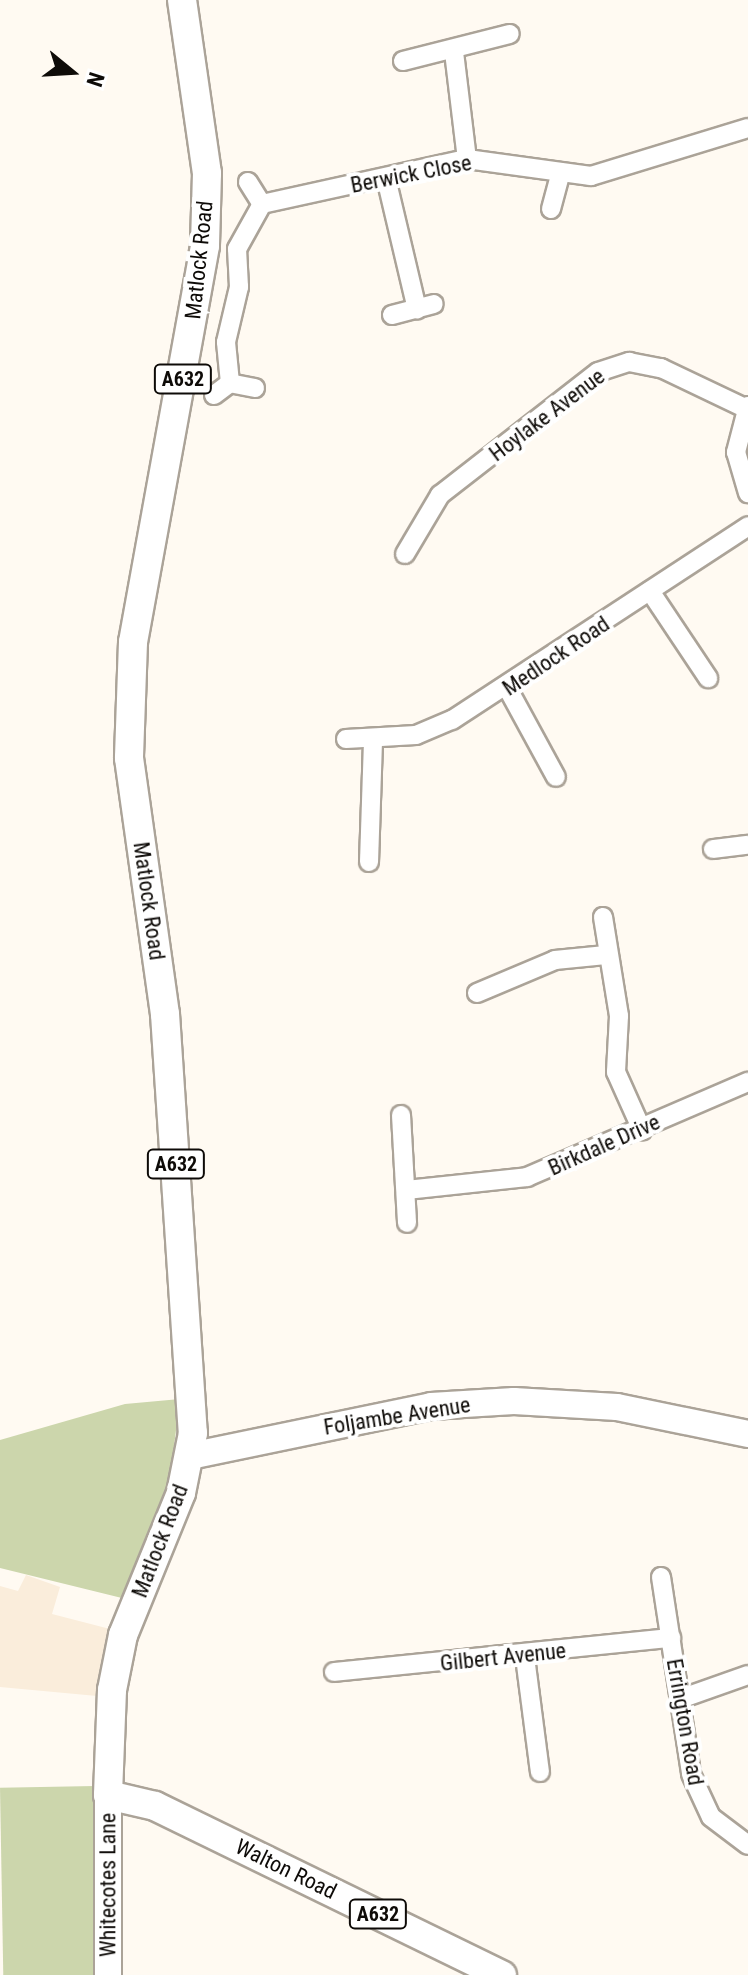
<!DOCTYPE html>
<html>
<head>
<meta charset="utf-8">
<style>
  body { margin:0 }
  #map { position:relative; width:748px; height:1975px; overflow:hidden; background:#fffaf2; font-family:"Roboto Condensed",sans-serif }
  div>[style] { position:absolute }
  .built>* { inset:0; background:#faeddb }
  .green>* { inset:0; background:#ccd6ac; transform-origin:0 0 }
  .roads { filter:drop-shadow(2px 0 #aba398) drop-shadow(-2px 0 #aba398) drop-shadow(0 2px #aba398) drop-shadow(0 -2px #aba398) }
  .street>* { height:18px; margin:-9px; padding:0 9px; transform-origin:9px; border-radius:9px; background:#fff }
  .secondary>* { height:26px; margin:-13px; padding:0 13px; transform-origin:13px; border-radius:13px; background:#fff }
  .primary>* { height:28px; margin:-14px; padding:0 14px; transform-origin:14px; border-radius:14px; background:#fff }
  span { translate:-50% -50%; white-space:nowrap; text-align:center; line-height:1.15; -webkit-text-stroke:8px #fff; paint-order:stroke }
  .shield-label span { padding:2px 6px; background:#fff; border:2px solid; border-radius:6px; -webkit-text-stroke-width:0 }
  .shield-label { font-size:20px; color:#0e0b08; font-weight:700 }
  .street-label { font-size:22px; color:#0e0b08 }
  .north { position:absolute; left:32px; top:32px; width:80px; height:80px; -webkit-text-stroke:6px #fff; paint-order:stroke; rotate:108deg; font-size:22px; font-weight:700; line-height:32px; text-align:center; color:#0e0b08 }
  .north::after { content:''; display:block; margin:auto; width:28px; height:36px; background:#0e0b08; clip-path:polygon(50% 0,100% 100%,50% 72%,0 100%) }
</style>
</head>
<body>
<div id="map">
  <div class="built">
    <div style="clip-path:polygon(26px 1575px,60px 1587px,52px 1614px,110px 1629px,97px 1696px,0 1687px,0 1586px,18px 1591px)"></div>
  </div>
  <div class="green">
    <div style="clip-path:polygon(180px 1399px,165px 1517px,130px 1600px,0 1568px,0 1440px,125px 1404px)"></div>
    <div style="left:95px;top:1786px;width:189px;height:95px;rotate:89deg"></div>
  </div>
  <div class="roads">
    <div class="street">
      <div style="left:454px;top:52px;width:108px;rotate:83.1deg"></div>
      <div style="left:403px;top:61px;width:110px;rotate:-14.2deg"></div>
      <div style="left:386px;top:178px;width:135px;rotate:76.7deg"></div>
      <div style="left:248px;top:182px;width:26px;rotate:58deg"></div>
      <div style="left:551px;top:209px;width:38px;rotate:-75deg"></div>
      <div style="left:392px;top:315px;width:43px;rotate:-14.7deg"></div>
      <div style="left:255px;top:388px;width:25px;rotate:-169deg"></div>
      <div style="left:230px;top:383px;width:41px;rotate:-95.6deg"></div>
      <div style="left:226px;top:342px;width:57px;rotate:-76.7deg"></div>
      <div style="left:239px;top:287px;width:38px;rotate:-93deg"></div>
      <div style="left:237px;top:249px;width:51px;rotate:-60.9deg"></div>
      <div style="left:262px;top:204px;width:210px;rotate:-12.4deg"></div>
      <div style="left:467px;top:159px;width:125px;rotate:7.8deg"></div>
      <div style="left:591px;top:176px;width:164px;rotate:-17deg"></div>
      <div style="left:214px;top:395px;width:20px;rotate:-37deg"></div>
      <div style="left:748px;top:406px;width:48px;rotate:104.6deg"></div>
      <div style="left:736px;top:452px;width:43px;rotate:73.7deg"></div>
      <div style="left:405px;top:554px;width:69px;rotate:-59.3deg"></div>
      <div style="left:440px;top:495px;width:200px;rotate:-37.9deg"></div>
      <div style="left:598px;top:372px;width:33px;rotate:-18deg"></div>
      <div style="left:629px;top:362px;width:33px;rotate:11deg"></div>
      <div style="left:661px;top:368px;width:95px;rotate:25.5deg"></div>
      <div style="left:650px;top:591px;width:105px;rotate:56.3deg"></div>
      <div style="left:508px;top:689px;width:100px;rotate:61.4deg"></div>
      <div style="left:346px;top:739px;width:70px;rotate:-3.3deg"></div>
      <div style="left:416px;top:735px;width:39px;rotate:-23deg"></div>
      <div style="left:452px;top:720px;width:354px;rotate:-33.2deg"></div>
      <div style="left:713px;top:849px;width:35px;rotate:-7deg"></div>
      <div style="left:369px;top:862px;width:122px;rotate:-88.1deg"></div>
      <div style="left:603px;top:917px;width:100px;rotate:80.8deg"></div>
      <div style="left:619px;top:1016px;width:56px;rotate:93.1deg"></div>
      <div style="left:616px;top:1072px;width:64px;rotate:65.9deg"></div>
      <div style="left:477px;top:993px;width:85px;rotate:-22.9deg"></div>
      <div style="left:555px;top:960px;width:51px;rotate:-5.6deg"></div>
      <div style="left:401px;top:1115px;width:108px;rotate:86.8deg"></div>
      <div style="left:406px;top:1190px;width:122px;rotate:-6.1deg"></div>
      <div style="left:527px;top:1177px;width:241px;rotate:-23.3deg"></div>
      <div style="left:661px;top:1577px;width:199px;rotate:81.3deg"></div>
      <div style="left:691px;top:1774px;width:47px;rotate:65.1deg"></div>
      <div style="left:711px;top:1817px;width:46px;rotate:37.1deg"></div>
      <div style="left:525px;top:1657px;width:116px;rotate:82.6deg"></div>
      <div style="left:334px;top:1672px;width:339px;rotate:-5.8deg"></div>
      <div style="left:680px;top:1699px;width:72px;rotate:-19.4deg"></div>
    </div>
    <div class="secondary">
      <div style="left:190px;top:1456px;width:246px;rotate:-11.7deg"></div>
      <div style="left:431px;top:1406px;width:83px;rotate:-3.4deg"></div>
      <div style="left:514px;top:1401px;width:103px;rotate:3.3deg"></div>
      <div style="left:617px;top:1407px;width:134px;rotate:11.6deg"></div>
      <div style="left:108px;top:1975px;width:180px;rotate:-90deg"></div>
    </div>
    <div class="primary">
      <div style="left:182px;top:0;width:175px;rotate:81.8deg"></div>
      <div style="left:207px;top:173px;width:73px;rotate:91.6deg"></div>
      <div style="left:205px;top:246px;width:402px;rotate:100.3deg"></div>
      <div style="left:133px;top:642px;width:116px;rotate:92deg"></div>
      <div style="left:129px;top:758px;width:259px;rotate:82deg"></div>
      <div style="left:165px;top:1014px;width:420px;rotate:86.2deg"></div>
      <div style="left:193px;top:1433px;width:61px;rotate:101.3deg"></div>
      <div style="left:181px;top:1493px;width:153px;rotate:112.2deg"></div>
      <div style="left:123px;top:1635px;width:56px;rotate:101.3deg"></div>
      <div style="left:112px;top:1690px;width:105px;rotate:92.2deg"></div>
      <div style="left:108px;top:1795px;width:48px;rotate:13.2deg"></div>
      <div style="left:155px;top:1806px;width:386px;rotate:26deg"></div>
    </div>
  </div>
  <div class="shield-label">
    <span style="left:183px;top:379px">A632</span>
    <span style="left:176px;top:1164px">A632</span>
    <span style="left:378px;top:1914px">A632</span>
  </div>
  <div class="street-label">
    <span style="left:411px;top:174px;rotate:-11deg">Berwick Close</span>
    <span style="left:199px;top:260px;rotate:-84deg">Matlock Road</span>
    <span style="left:547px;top:415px;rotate:-37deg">Hoylake Avenue</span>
    <span style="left:556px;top:656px;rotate:-34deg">Medlock Road</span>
    <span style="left:149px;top:901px;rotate:82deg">Matlock Road</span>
    <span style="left:604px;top:1145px;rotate:-24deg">Birkdale Drive</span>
    <span style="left:397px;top:1416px;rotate:-9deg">Foljambe Avenue</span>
    <span style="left:160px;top:1541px;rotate:-69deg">Matlock Road</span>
    <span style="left:503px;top:1657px;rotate:-6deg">Gilbert Avenue</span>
    <span style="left:685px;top:1722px;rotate:80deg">Errington Road</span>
    <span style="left:286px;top:1869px;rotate:26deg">Walton Road</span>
    <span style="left:108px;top:1885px;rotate:-90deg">Whitecotes Lane</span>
  </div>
  <div class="north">N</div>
</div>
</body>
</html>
